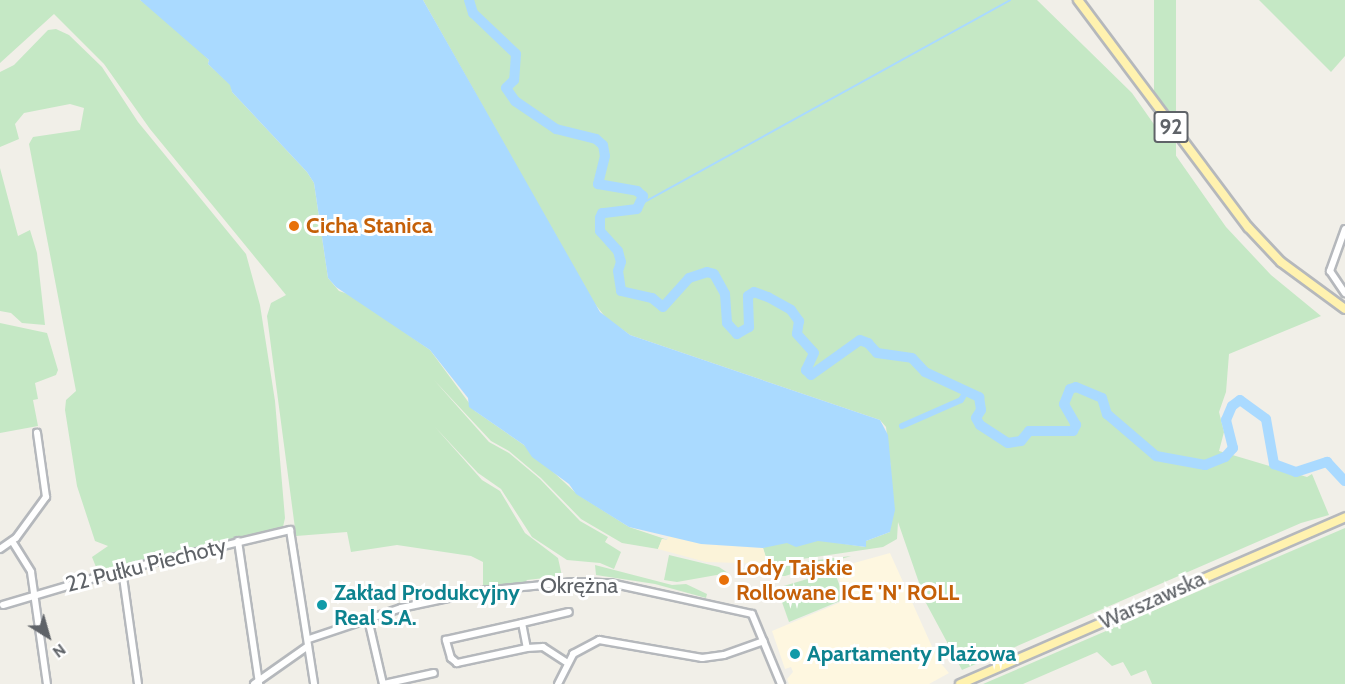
<!DOCTYPE html>
<html>
<head>
<meta charset="utf-8">
<style>
  body { margin:0 }
  #map { position:relative; width:1345px; height:684px; overflow:hidden; background:#f1efe8; font-family:Cabin,sans-serif }
  div>[style] { position:absolute }
  .commercial>* { inset:0; background:#fef7e0 }
  .green>* { inset:0; background:#c5e8c5; transform-origin:0 0 }
  .sand>* { inset:0; background:#fbf3d9 }
  .water>* { inset:0; background:#aadaff }
  .stream>* { height:1.5px; margin:-0.75px; padding:0 0.75px; transform-origin:0.75px; border-radius:0.75px; background:#aadaff }
  .canal>* { height:6px; margin:-3px; padding:0 3px; transform-origin:3px; border-radius:3px; background:#aadaff }
  .river>* { height:10px; margin:-5px; padding:0 5px; transform-origin:5px; border-radius:5px; background:#aadaff }
  .roads { filter:drop-shadow(2px 0 #b5b8bc) drop-shadow(-2px 0 #b5b8bc) drop-shadow(0 2px #b5b8bc) drop-shadow(0 -2px #b5b8bc) }
  .minor>* { height:6px; margin:-3px; padding:0 3px; transform-origin:3px; border-radius:3px; background:#fff }
  .major>* { height:8px; margin:-4px; padding:0 4px; transform-origin:4px; border-radius:4px; background:#fff2af }
  .dots>* { width:16px; height:16px; translate:-50% -50%; box-sizing:border-box; border:3px solid #fff; border-radius:50% }
  span { translate:-50% -50%; white-space:nowrap; text-align:center; line-height:1.15; -webkit-text-stroke:6px #fff; paint-order:stroke }
  .shield-label span { padding:2px 4px; background:#fff; border:2px solid; border-radius:4px; -webkit-text-stroke-width:0 }
  .shield-label { font-size:21px; color:#5f6368; font-weight:700 }
  .food-label { font-size:22px; color:#c56008; font-weight:700 }
  .left { translate:0 -50%; text-align:left }
  .street-label { font-size:22px; color:#5f6368 }
  .culture-label { font-size:22px; color:#0d838f; font-weight:700 }
  .north { position:absolute; left:18px; top:606px; width:60px; height:60px; -webkit-text-stroke:4px #fff; paint-order:stroke; rotate:143deg; font-size:16px; font-weight:700; line-height:24px; text-align:center; color:#5f6368 }
  .north::after { content:''; display:block; margin:auto; width:21px; height:27px; background:#5f6368; clip-path:polygon(50% 0,100% 100%,50% 72%,0 100%) }
</style>
</head>
<body>
<div id="map">
  <div class="commercial">
    <div style="clip-path:polygon(890px 553px,938px 660px,949px 673px,929px 684px,789px 684px,787px 679px,793px 672px,791px 667px,785px 669px,772px 631px,846px 600px,836px 568px)"></div>
  </div>
  <div class="green">
    <div style="clip-path:polygon(0 0,140px 0,168px 20px,209px 60px,208px 64px,231px 85px,232px 92px,307px 172px,314px 183px,328px 278px,339px 291px,351px 295px,430px 350px,475px 411px,524px 445px,577px 494px,629px 527px,668px 540px,662px 539px,658px 549px,622px 543px,581px 519px,541px 478px,509px 451px,491px 441px,434px 380px,489px 442px,509px 453px,540px 479px,580px 521px,608px 537px,605px 542px,621px 552px,614px 569px,600px 563px,567px 560px,532px 537px,501px 489px,478px 473px,435px 427px,482px 480px,500px 491px,525px 533px,558px 558px,562px 576px,527px 580px,524px 584px,483px 586px,483px 562px,471px 556px,397px 545px,351px 552px,347px 532px,296px 536px,267px 316px,271px 303px,286px 295px,150px 129px,104px 64px,54px 14px,0 63px)"></div>
    <div style="clip-path:polygon(423px 0,1037px 0,1132px 93px,1226px 227px,1271px 275px,1321px 316px,1229px 354px,1226px 392px,1219px 412px,1224px 432px,1219px 451px,1307px 477px,1312px 474px,1329px 515px,1301px 523px,962px 670px,926px 603px,898px 522px,897px 539px,883px 547px,768px 564px,763px 548px,771px 544px,818px 540px,865px 547px,866px 541px,890px 532px,891px 470px,886px 427px,880px 420px,630px 335px,606px 318px,591px 299px)"></div>
    <div style="left:1154px;top:0;width:22px;height:216px"></div>
    <div style="clip-path:polygon(1259px 0,1345px 0,1345px 56px,1331px 72px)"></div>
    <div style="clip-path:polygon(56px 29px,69px 35px,102px 67px,138px 122px,246px 254px,260px 305px,275px 401px,285px 518px,283px 527px,98px 572px,92px 557px,108px 546px,95px 541px,77px 486px,65px 410px,66px 400px,76px 391px,29px 144px,33px 137px,80px 130px,84px 108px,70px 104px,24px 113px,15px 124px,19px 139px,0 147px,0 72px,14px 65px,48px 30px)"></div>
    <div style="clip-path:polygon(0 168px,18px 236px,30px 230px,37px 253px,45px 325px,22px 323px,11px 313px,0 311px)"></div>
    <div style="clip-path:polygon(0 323px,47px 333px,58px 370px,56px 375px,35px 383px,38px 399px,33px 400px,38px 426px,0 433px)"></div>
    <div style="clip-path:polygon(1345px 528px,1345px 684px,1152px 684px,1146px 670px,1131px 676px,1123px 662px,1112px 666px,1097px 652px,1023px 684px,983px 684px)"></div>
    <div style="clip-path:polygon(669px 555px,719px 567px,728px 573px,677px 582px,664px 580px)"></div>
    <div style="clip-path:polygon(851px 556px,785px 576px,742px 575px,740px 569px)"></div>
    <div style="clip-path:polygon(595px 565px,672px 585px,686px 584px,707px 594px,706px 598px,655px 584px,596px 575px)"></div>
    <div style="clip-path:polygon(834px 571px,845px 599px,789px 622px,777px 588px)"></div>
  </div>
  <div class="sand">
    <div style="clip-path:polygon(669px 535px,701px 544px,763px 548px,768px 564px,706px 562px,658px 549px,662px 539px,667px 540px)"></div>
  </div>
  <div class="water">
    <div style="clip-path:polygon(140px 0,423px 0,600px 312px,630px 335px,880px 420px,888px 435px,895px 510px,890px 532px,866px 541px,866px 547px,818px 541px,796px 547px,787px 543px,763px 548px,701px 544px,629px 527px,576px 494px,569px 484px,532px 457px,524px 445px,469px 407px,468px 398px,430px 350px,336px 287px,328px 278px,314px 183px,307px 172px,232px 92px,230px 85px,208px 64px,209px 60px)"></div>
  </div>
  <div class="stream">
    <div style="left:643px;top:203px;width:419px;rotate:-28.9deg"></div>
  </div>
  <div class="canal">
    <div style="left:902px;top:426px;width:64px;rotate:-23.8deg"></div>
    <div style="left:961px;top:400px;width:9px;rotate:-58deg"></div>
  </div>
  <div class="river">
    <div style="left:469px;top:0;width:14px;rotate:73deg"></div>
    <div style="left:473px;top:13px;width:59px;rotate:43.6deg"></div>
    <div style="left:516px;top:54px;width:26px;rotate:94deg"></div>
    <div style="left:514px;top:80px;width:11px;rotate:135deg"></div>
    <div style="left:506px;top:88px;width:16px;rotate:55deg"></div>
    <div style="left:515px;top:101px;width:50px;rotate:34.3deg"></div>
    <div style="left:556px;top:129px;width:41px;rotate:14deg"></div>
    <div style="left:596px;top:139px;width:9px;rotate:41deg"></div>
    <div style="left:603px;top:145px;width:11px;rotate:80deg"></div>
    <div style="left:605px;top:156px;width:29px;rotate:104deg"></div>
    <div style="left:598px;top:184px;width:40px;rotate:10deg"></div>
    <div style="left:637px;top:191px;width:8px;rotate:40deg"></div>
    <div style="left:643px;top:196px;width:14px;rotate:115deg"></div>
    <div style="left:637px;top:209px;width:35px;rotate:173deg"></div>
    <div style="left:602px;top:213px;width:5px;rotate:112deg"></div>
    <div style="left:600px;top:218px;width:13px;rotate:90deg"></div>
    <div style="left:600px;top:231px;width:27px;rotate:48deg"></div>
    <div style="left:618px;top:251px;width:11px;rotate:75deg"></div>
    <div style="left:621px;top:262px;width:9px;rotate:108deg"></div>
    <div style="left:618px;top:271px;width:20px;rotate:81deg"></div>
    <div style="left:621px;top:291px;width:32px;rotate:13deg"></div>
    <div style="left:652px;top:298px;width:14px;rotate:39deg"></div>
    <div style="left:663px;top:307px;width:39px;rotate:-48deg"></div>
    <div style="left:689px;top:278px;width:19px;rotate:-18deg"></div>
    <div style="left:707px;top:272px;width:7px;rotate:16deg"></div>
    <div style="left:714px;top:274px;width:23px;rotate:61deg"></div>
    <div style="left:725px;top:294px;width:29px;rotate:86deg"></div>
    <div style="left:727px;top:323px;width:15px;rotate:48deg"></div>
    <div style="left:737px;top:334px;width:14px;rotate:-30deg"></div>
    <div style="left:749px;top:327px;width:31px;rotate:-92deg"></div>
    <div style="left:748px;top:296px;width:7px;rotate:-34deg"></div>
    <div style="left:754px;top:292px;width:15px;rotate:20deg"></div>
    <div style="left:768px;top:297px;width:26px;rotate:29deg"></div>
    <div style="left:791px;top:310px;width:14px;rotate:54deg"></div>
    <div style="left:799px;top:321px;width:13px;rotate:99deg"></div>
    <div style="left:797px;top:334px;width:25px;rotate:48deg"></div>
    <div style="left:814px;top:353px;width:19px;rotate:115deg"></div>
    <div style="left:806px;top:370px;width:7px;rotate:45deg"></div>
    <div style="left:811px;top:375px;width:60px;rotate:-35.5deg"></div>
    <div style="left:860px;top:340px;width:9px;rotate:21deg"></div>
    <div style="left:868px;top:343px;width:13px;rotate:48deg"></div>
    <div style="left:877px;top:353px;width:35px;rotate:8deg"></div>
    <div style="left:912px;top:358px;width:19px;rotate:47deg"></div>
    <div style="left:925px;top:372px;width:60px;rotate:24.8deg"></div>
    <div style="left:979px;top:397px;width:13px;rotate:81deg"></div>
    <div style="left:981px;top:410px;width:9px;rotate:122deg"></div>
    <div style="left:976px;top:418px;width:8px;rotate:60deg"></div>
    <div style="left:980px;top:425px;width:33px;rotate:33deg"></div>
    <div style="left:1008px;top:443px;width:13px;rotate:-9deg"></div>
    <div style="left:1021px;top:441px;width:13px;rotate:-51deg"></div>
    <div style="left:1029px;top:431px;width:44px"></div>
    <div style="left:1073px;top:431px;width:7px;rotate:-63deg"></div>
    <div style="left:1076px;top:425px;width:24px;rotate:-120deg"></div>
    <div style="left:1064px;top:404px;width:16px;rotate:-68deg"></div>
    <div style="left:1070px;top:389px;width:6px;rotate:-18deg"></div>
    <div style="left:1076px;top:387px;width:28px;rotate:23deg"></div>
    <div style="left:1102px;top:398px;width:17px;rotate:73deg"></div>
    <div style="left:1107px;top:414px;width:65px;rotate:40.6deg"></div>
    <div style="left:1156px;top:456px;width:50px;rotate:10.4deg"></div>
    <div style="left:1205px;top:465px;width:22px;rotate:-22deg"></div>
    <div style="left:1225px;top:457px;width:12px;rotate:-48deg"></div>
    <div style="left:1233px;top:448px;width:29px;rotate:-104deg"></div>
    <div style="left:1226px;top:420px;width:15px;rotate:-67deg"></div>
    <div style="left:1232px;top:406px;width:10px;rotate:-37deg"></div>
    <div style="left:1240px;top:400px;width:32px;rotate:36deg"></div>
    <div style="left:1266px;top:419px;width:46px;rotate:79.9deg"></div>
    <div style="left:1274px;top:464px;width:23px;rotate:20deg"></div>
    <div style="left:1296px;top:472px;width:33px;rotate:-18deg"></div>
    <div style="left:1327px;top:462px;width:26px;rotate:47deg"></div>
  </div>
  <div class="roads">
    <div class="minor">
      <div style="left:1345px;top:229px;width:45px;rotate:109.7deg"></div>
      <div style="left:1330px;top:271px;width:27px;rotate:56deg"></div>
      <div style="left:12px;top:541px;width:36px;rotate:58deg"></div>
      <div style="left:31px;top:572px;width:113px;rotate:81.9deg"></div>
      <div style="left:238px;top:541px;width:145px;rotate:81.6deg"></div>
      <div style="left:0;top:549px;width:19px;rotate:-35deg"></div>
      <div style="left:16px;top:538px;width:51px;rotate:-53.8deg"></div>
      <div style="left:46px;top:497px;width:65px;rotate:-98deg"></div>
      <div style="left:122px;top:570px;width:115px;rotate:82deg"></div>
      <div style="left:3px;top:605px;width:124px;rotate:-16.4deg"></div>
      <div style="left:122px;top:570px;width:173px;rotate:-13.4deg"></div>
      <div style="left:290px;top:530px;width:156px;rotate:81.1deg"></div>
      <div style="left:368px;top:619px;width:67px;rotate:77deg"></div>
      <div style="left:522px;top:623px;width:48px;rotate:-13.2deg"></div>
      <div style="left:309px;top:639px;width:97px;rotate:-18.6deg"></div>
      <div style="left:401px;top:608px;width:83px;rotate:-11.9deg"></div>
      <div style="left:482px;top:591px;width:92px;rotate:-5.6deg"></div>
      <div style="left:574px;top:582px;width:36px;rotate:2deg"></div>
      <div style="left:610px;top:583px;width:145px;rotate:12.3deg"></div>
      <div style="left:752px;top:614px;width:76px;rotate:67.5deg"></div>
      <div style="left:527px;top:648px;width:72px;rotate:167.9deg"></div>
      <div style="left:457px;top:663px;width:8px;rotate:-140deg"></div>
      <div style="left:451px;top:658px;width:19px;rotate:-106deg"></div>
      <div style="left:446px;top:640px;width:78px;rotate:-12.6deg"></div>
      <div style="left:522px;top:623px;width:25px;rotate:79deg"></div>
      <div style="left:527px;top:648px;width:16px;rotate:-4deg"></div>
      <div style="left:543px;top:647px;width:27px;rotate:33deg"></div>
      <div style="left:254px;top:684px;width:66px;rotate:-35.1deg"></div>
      <div style="left:384px;top:684px;width:51px;rotate:-12.4deg"></div>
      <div style="left:558px;top:684px;width:34px;rotate:-63deg"></div>
      <div style="left:573px;top:654px;width:30px;rotate:-28deg"></div>
      <div style="left:599px;top:640px;width:105px;rotate:9.9deg"></div>
      <div style="left:702px;top:658px;width:22px;rotate:-8deg"></div>
      <div style="left:724px;top:655px;width:42px;rotate:-19.3deg"></div>
    </div>
    <div class="major">
      <div style="left:1078px;top:0;width:284px;rotate:53.2deg"></div>
      <div style="left:1248px;top:227px;width:48px;rotate:46.7deg"></div>
      <div style="left:1281px;top:262px;width:79px;rotate:36.3deg"></div>
      <div style="left:960px;top:684px;width:420px;rotate:-23.4deg"></div>
    </div>
  </div>
  <div class="dots">
    <div style="left:294px;top:226px;background:#e8710a"></div>
    <div style="left:724px;top:580px;background:#e8710a"></div>
    <div style="left:322px;top:605px;background:#0f9aa8"></div>
    <div style="left:795px;top:654px;background:#0f9aa8"></div>
  </div>
  <div class="shield-label">
    <span style="left:1171px;top:127px">92</span>
  </div>
  <div class="food-label">
    <span class="left" style="left:306px;top:226px">Cicha Stanica</span>
    <span class="left" style="left:736px;top:580px">Lody Tajskie<br>Rollowane ICE 'N' ROLL</span>
  </div>
  <div class="street-label">
    <span style="left:146px;top:565px;rotate:-14deg">22 Pułku Piechoty</span>
    <span style="left:579px;top:586px">Okrężna</span>
    <span style="left:1152px;top:600px;rotate:-24deg">Warszawska</span>
  </div>
  <div class="culture-label">
    <span class="left" style="left:334px;top:605px">Zakład Produkcyjny<br>Real S.A.</span>
    <span class="left" style="left:807px;top:654px">Apartamenty Plażowa</span>
  </div>
  <div class="north">N</div>
</div>
</body>
</html>
